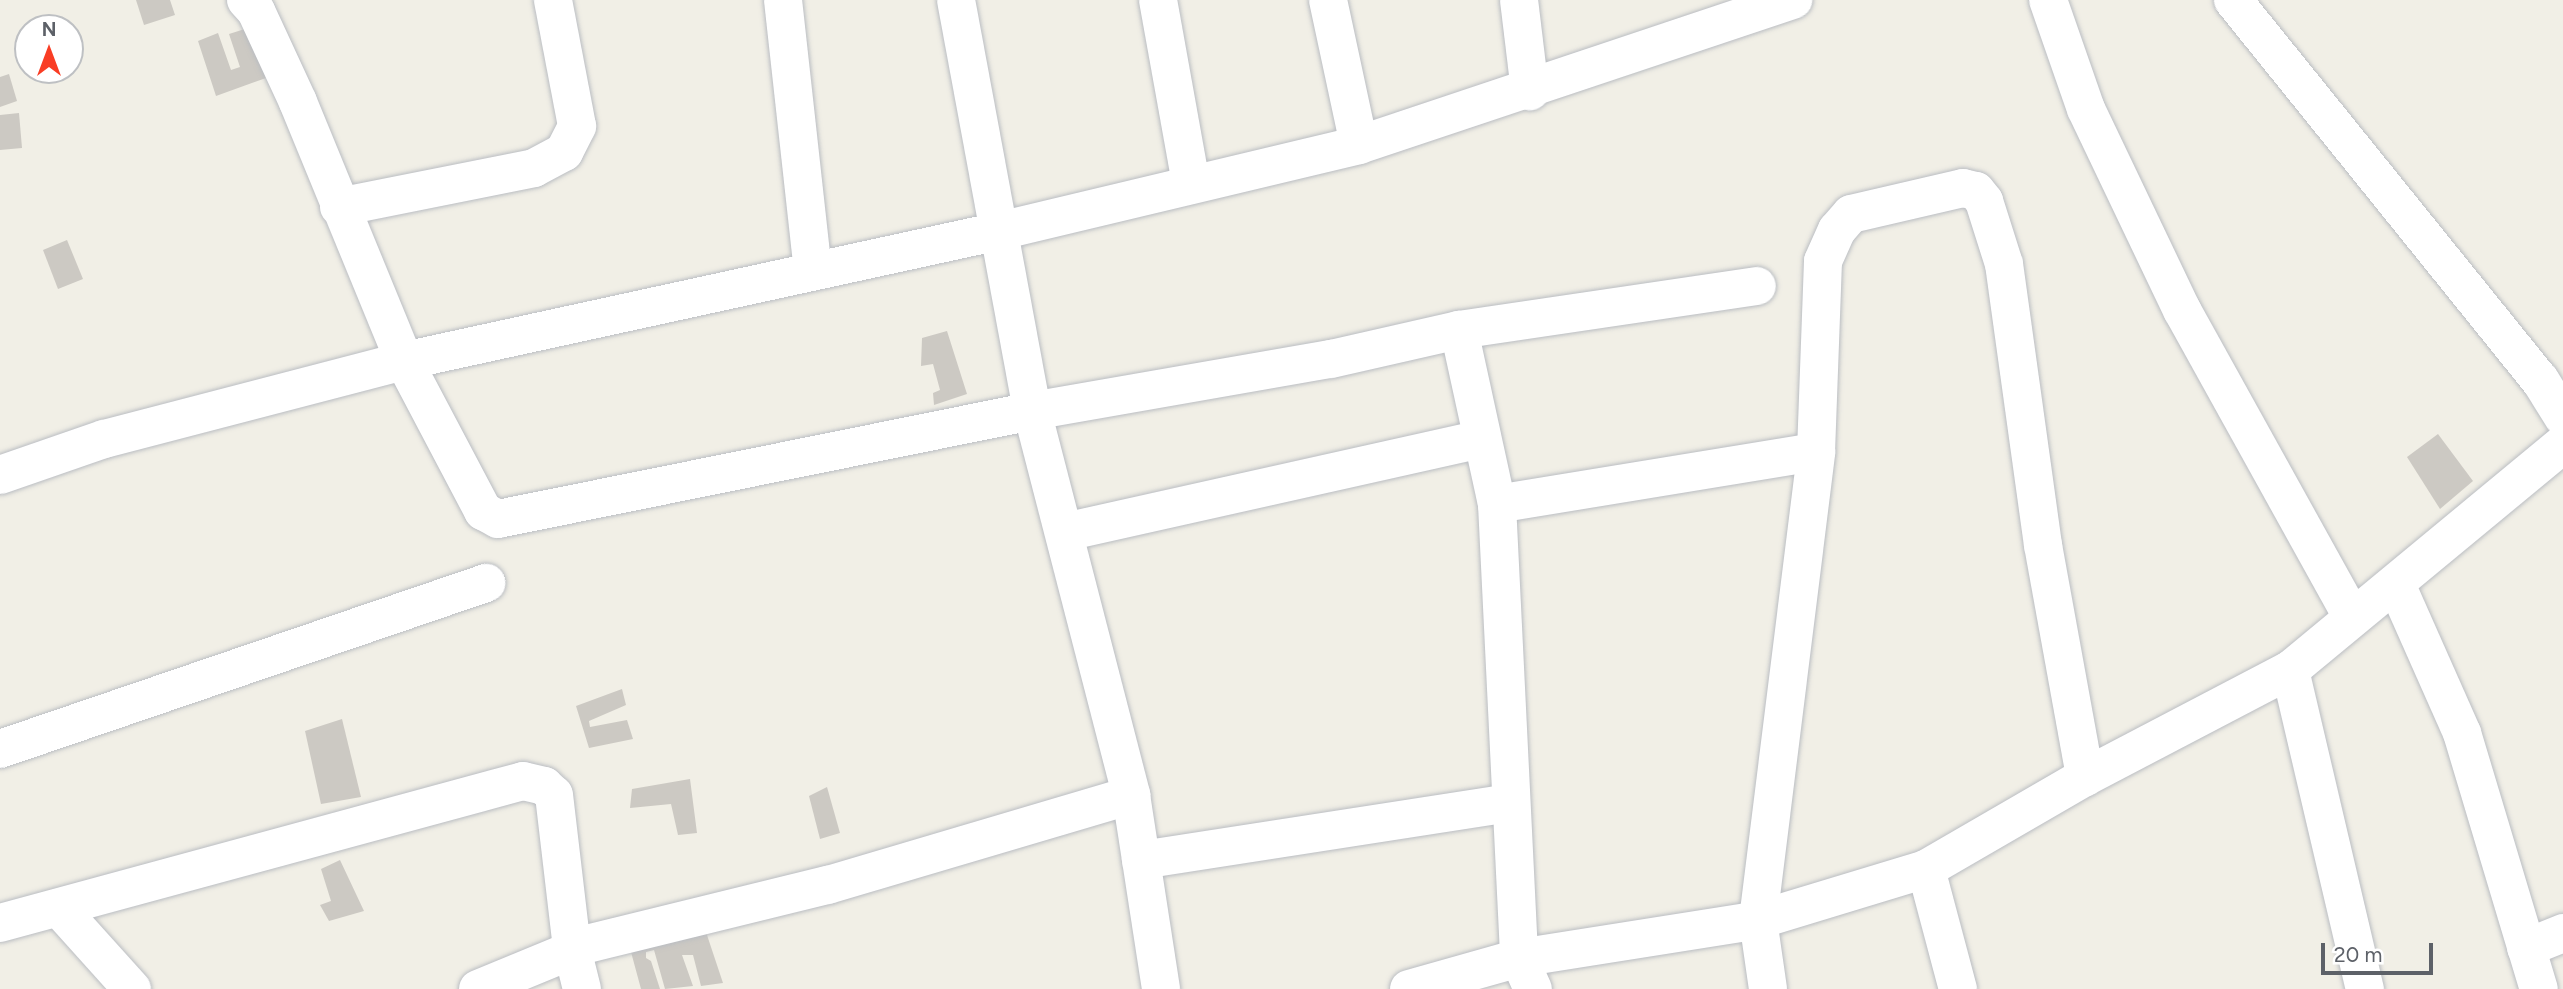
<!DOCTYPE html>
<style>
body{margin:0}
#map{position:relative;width:2563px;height:989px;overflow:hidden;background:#f1efe6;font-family:Figtree,sans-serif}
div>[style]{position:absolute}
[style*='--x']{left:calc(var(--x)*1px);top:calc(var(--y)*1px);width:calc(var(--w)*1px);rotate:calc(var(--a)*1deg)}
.building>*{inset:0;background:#ccc9c3}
.roads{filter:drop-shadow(0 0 2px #babdc2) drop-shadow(0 0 2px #babdc2)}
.street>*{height:38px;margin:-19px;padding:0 19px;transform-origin:19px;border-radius:19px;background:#fff}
span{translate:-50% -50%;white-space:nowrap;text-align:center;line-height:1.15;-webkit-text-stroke:5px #fff;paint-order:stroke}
.north{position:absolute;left:14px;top:14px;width:70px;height:70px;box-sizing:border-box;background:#fff;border:2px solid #bec0c3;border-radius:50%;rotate:0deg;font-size:19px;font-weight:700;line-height:28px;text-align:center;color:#5d6168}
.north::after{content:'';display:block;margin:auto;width:24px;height:32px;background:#f93d24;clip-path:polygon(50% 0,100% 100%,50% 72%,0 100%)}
.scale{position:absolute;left:2321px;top:943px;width:112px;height:32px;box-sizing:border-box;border:4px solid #5d6168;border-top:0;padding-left:9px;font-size:21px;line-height:24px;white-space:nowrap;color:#5d6168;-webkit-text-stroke:5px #fff;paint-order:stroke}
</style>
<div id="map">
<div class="building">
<div style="clip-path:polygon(136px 0,170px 0,175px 15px,144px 25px)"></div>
<div style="clip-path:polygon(248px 28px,266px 78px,216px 96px,198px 41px,218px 33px,231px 70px,240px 67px,229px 34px)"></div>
<div style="clip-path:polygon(9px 74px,17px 101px,0 107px,0 77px)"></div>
<div style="clip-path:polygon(19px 113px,22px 148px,0 150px,0 115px)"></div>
<div style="clip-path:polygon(67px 240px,83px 279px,58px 289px,43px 250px)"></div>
<div style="clip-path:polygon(947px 331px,967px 394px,934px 405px,933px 393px,940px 390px,933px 364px,921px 366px,922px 338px)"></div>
<div style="clip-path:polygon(2438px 434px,2473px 481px,2440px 509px,2407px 457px)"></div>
<div style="clip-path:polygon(622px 689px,626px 705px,589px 721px,590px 727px,627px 720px,633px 739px,589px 748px,576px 706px)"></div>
<div style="clip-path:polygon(342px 719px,361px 797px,321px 804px,305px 731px)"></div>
<div style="clip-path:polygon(690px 779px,697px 833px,678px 835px,671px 804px,630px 808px,632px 789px)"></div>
<div style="clip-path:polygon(827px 787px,840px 833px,820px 839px,809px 796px)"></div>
<div style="clip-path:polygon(340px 860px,364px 911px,329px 921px,320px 905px,331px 901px,321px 869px)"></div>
<div style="clip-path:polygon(706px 932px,723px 983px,701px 986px,693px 955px,682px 955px,693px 986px,665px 989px,654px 950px,646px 952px,646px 958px,651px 961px,660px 989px,641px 989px,631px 952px)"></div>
</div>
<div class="roads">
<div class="street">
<div style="--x:246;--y:0;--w:15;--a:48"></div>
<div style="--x:256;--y:11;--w:100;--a:65.2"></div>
<div style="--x:298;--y:102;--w:280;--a:67.7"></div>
<div style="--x:404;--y:361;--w:170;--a:62.2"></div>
<div style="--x:483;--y:511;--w:17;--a:28"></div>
<div style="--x:498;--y:519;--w:545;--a:-11.43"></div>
<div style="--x:1032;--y:411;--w:303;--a:-9.9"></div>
<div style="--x:1331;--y:359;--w:131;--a:-12.8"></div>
<div style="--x:1459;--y:330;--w:301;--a:-8.4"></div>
<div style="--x:783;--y:0;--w:273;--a:83.7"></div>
<div style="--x:956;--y:0;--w:418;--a:79.5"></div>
<div style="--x:1032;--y:411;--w:397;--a:75.5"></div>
<div style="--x:1131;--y:795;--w:196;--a:81.2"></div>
<div style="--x:1158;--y:0;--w:187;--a:79.8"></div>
<div style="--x:1328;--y:0;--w:148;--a:77.9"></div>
<div style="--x:1519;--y:0;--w:92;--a:83.1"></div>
<div style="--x:2048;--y:0;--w:115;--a:70.8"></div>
<div style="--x:2086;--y:109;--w:223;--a:64.5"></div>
<div style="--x:2182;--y:310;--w:351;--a:61"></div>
<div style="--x:2233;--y:0;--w:489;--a:51.1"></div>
<div style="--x:2540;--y:380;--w:44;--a:58.1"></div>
<div style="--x:339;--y:207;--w:199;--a:-11.3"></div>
<div style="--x:534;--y:168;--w:34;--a:-28"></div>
<div style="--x:564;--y:152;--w:29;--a:-63"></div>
<div style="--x:577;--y:126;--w:128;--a:-100.8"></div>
<div style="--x:1459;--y:330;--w:178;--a:77.7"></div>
<div style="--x:1497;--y:504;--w:455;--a:87.2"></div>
<div style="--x:1519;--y:958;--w:34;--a:66"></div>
<div style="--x:0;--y:475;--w:110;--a:-19.1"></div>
<div style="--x:104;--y:439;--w:310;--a:-14.6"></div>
<div style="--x:404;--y:361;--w:609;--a:-12.32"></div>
<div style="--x:999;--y:231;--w:370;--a:-13.4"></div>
<div style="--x:1359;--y:145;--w:458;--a:-18.5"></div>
<div style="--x:1497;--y:504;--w:323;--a:-9.3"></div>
<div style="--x:1065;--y:532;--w:426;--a:-12.6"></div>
<div style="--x:2396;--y:584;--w:163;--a:66.1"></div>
<div style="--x:2462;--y:733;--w:267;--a:73.3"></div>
<div style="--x:2290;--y:670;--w:328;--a:76.8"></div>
<div style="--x:0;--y:749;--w:514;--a:-18.86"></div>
<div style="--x:1141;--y:860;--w:372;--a:-8.8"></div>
<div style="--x:1926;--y:869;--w:124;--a:75.1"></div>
<div style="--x:59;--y:908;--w:109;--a:48"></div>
<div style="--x:0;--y:923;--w:542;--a:-15.19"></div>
<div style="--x:523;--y:781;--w:22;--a:13"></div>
<div style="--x:544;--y:786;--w:13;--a:42"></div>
<div style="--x:554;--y:795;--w:155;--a:83.3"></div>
<div style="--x:572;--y:949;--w:41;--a:76"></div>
<div style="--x:2526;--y:948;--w:40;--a:-22"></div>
<div style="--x:478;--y:989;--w:118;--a:-22.4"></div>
<div style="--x:587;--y:944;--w:248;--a:-13.8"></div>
<div style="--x:828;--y:885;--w:316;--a:-16.5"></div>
<div style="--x:1409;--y:989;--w:114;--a:-15.7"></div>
<div style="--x:1519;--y:958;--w:242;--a:-9"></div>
<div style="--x:1758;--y:920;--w:176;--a:-16.9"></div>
<div style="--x:1926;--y:869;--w:184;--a:-30.1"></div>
<div style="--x:2085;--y:777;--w:231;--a:-27.6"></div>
<div style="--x:2290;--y:670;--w:354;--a:-39.6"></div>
<div style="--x:1768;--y:989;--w:70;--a:-98.2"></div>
<div style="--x:1758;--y:920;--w:472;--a:-82.9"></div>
<div style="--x:1816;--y:452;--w:191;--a:-87.9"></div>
<div style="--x:1823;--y:261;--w:34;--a:-66"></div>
<div style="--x:1837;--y:230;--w:21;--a:-49"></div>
<div style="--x:1851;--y:214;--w:115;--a:-13.1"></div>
<div style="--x:1963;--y:188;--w:13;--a:13"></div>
<div style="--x:1976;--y:191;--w:13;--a:51"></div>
<div style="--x:1984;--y:201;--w:66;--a:72.4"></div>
<div style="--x:2004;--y:264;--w:284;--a:82.1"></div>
<div style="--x:2043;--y:545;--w:236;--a:79.7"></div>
</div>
</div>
<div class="north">N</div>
<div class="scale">20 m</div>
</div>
